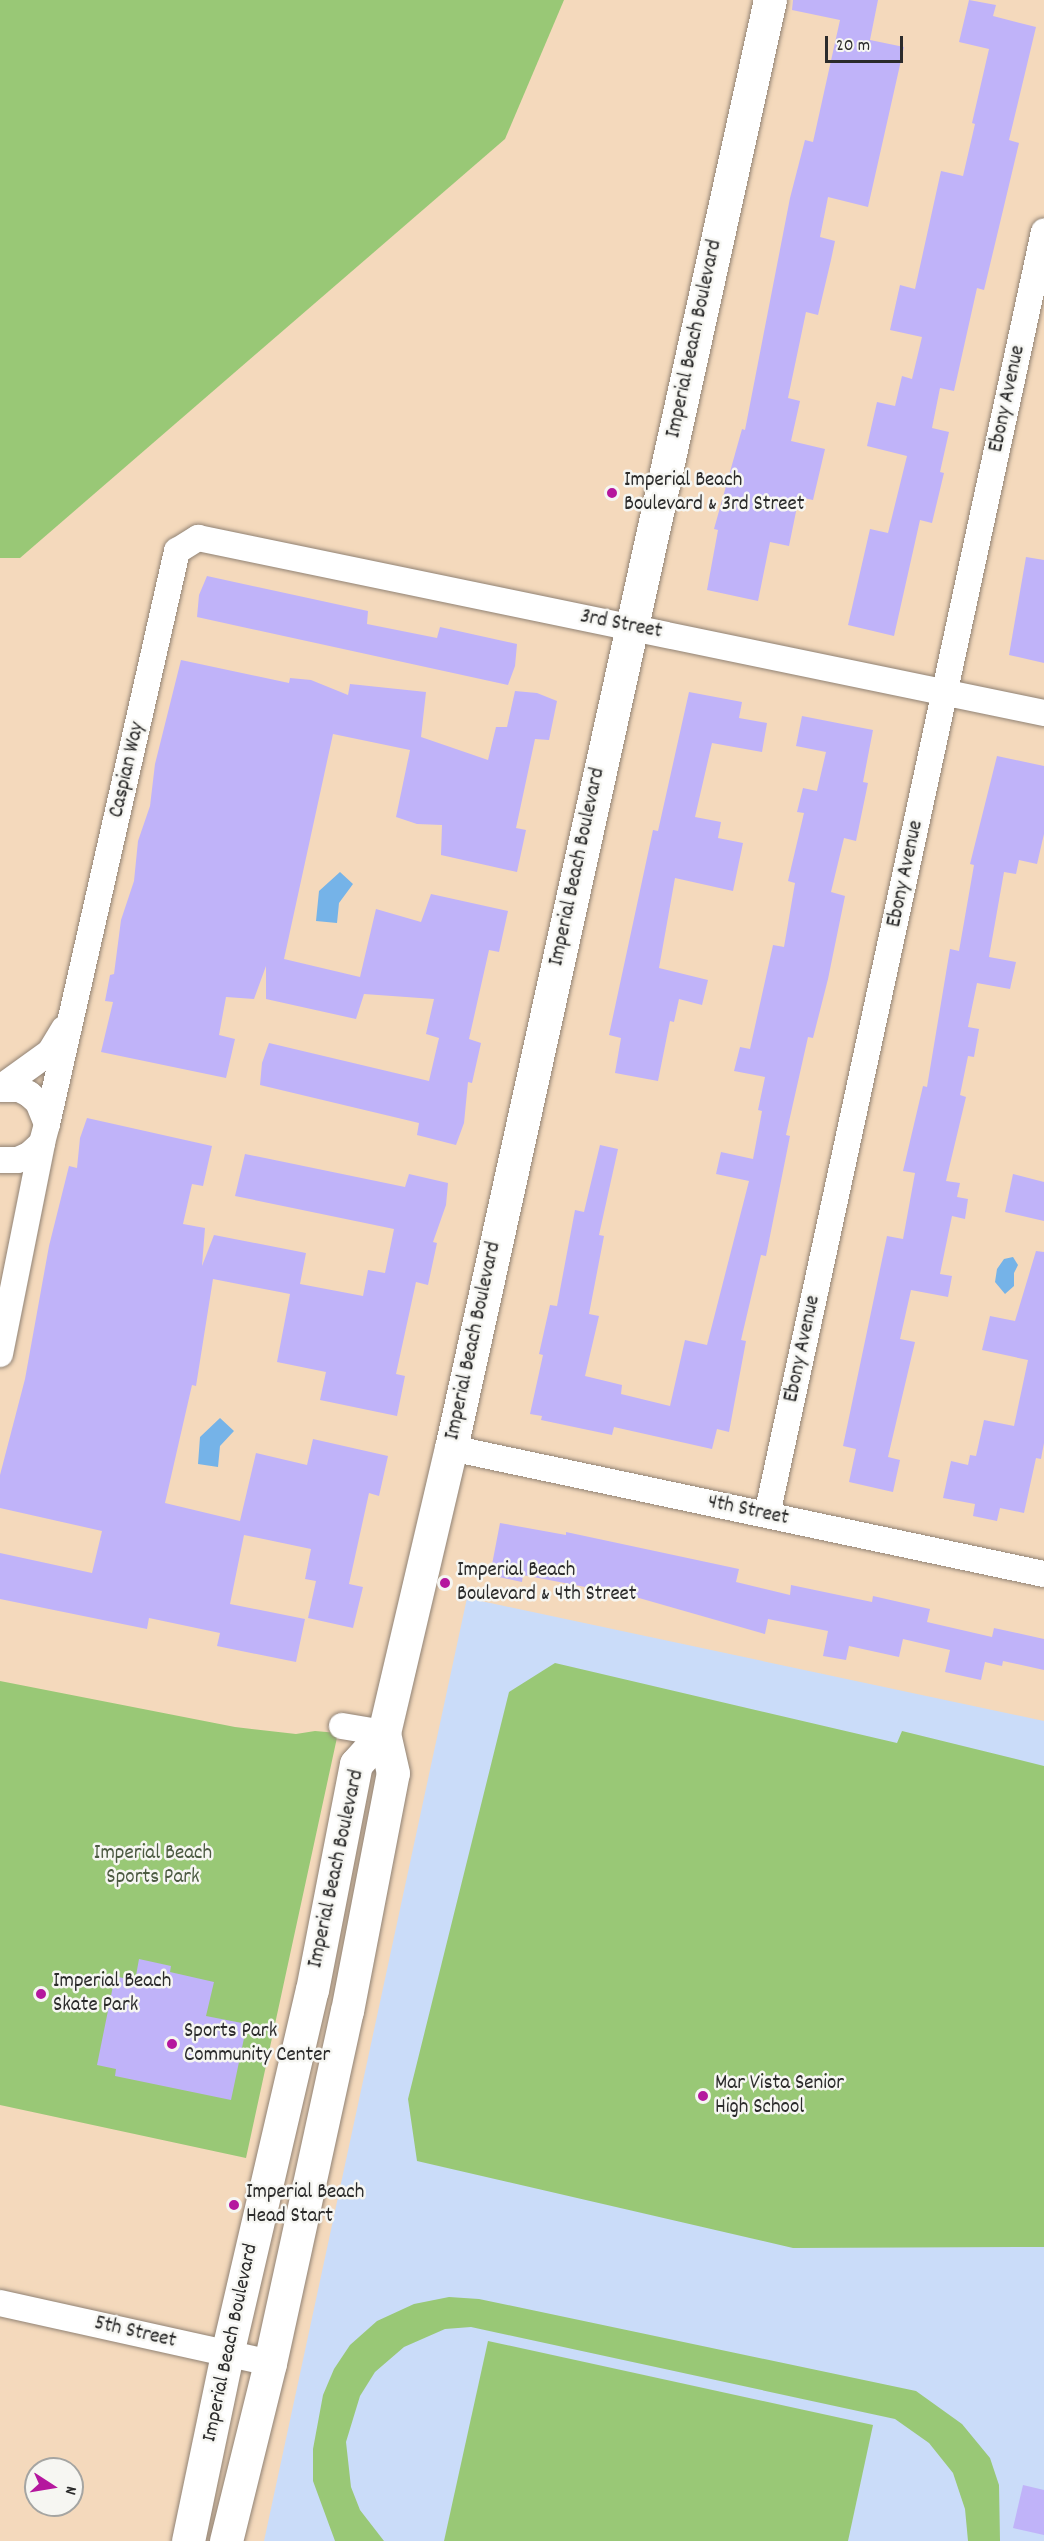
<!DOCTYPE html>
<style>
body{margin:0}
#map{position:relative;width:1044px;height:2541px;overflow:hidden;background:#f4d9bc;font-family:Dekko,sans-serif}
div>[style]{position:absolute}
[style*='--x']{left:calc(var(--x)*1px);top:calc(var(--y)*1px);width:calc(var(--w)*1px);rotate:calc(var(--a)*1deg)}
.built>*{inset:0;background:#cadcf9}
.green>*{inset:0;background:#99c876}
.water>*{inset:0;background:#75b3e8}
.building>*{inset:0;background:#c0b3f9}
.roads{filter:drop-shadow(0 0 2px #908274) drop-shadow(0 0 2px #908274)}
.minor>*{height:26px;margin:-13px;padding:0 13px;transform-origin:13px;border-radius:13px;background:#fff}
.major>*{height:33px;margin:-16.5px;padding:0 16.5px;transform-origin:16.5px;border-radius:16.5px;background:#fff}
.dots>*{width:16px;height:16px;translate:-50% -50%;box-sizing:border-box;border:3px solid #f6f6f2;border-radius:50%}
span{translate:-50% -50%;white-space:nowrap;text-align:center;line-height:1.15;-webkit-text-stroke:5px #f6f6f2;paint-order:stroke}
.street-label{font-size:21px;color:#2b2b2b}
.poi-label{font-size:21px;color:#2b2b2b}
.left{translate:0 -50%;text-align:left}
.park-label{font-size:21px;color:#4c5a42}
.north{position:absolute;left:24px;top:2457px;width:60px;height:60px;box-sizing:border-box;background:#f6f6f2;border:2px solid #a5a5a2;border-radius:50%;rotate:102deg;font-size:16px;font-weight:700;line-height:24px;text-align:center;color:#2b2b2b}
.north::after{content:'';display:block;margin:auto;width:21px;height:27px;background:#b5179e;clip-path:polygon(50% 0,100% 100%,50% 72%,0 100%)}
.scale{position:absolute;left:825px;top:36px;width:78px;height:27px;box-sizing:border-box;border:3px solid #2b2b2b;border-top:0;padding-left:8px;font-size:18px;line-height:21px;white-space:nowrap;color:#2b2b2b;-webkit-text-stroke:4px #f6f6f2;paint-order:stroke}
</style>
<div id="map">
<div class="built">
<div style="clip-path:polygon(467px 1598px,1044px 1721px,1044px 2541px,264px 2541px)"></div>
</div>
<div class="green">
<div style="clip-path:polygon(0 0,564px 0,505px 139px,20px 558px,0 558px)"></div>
<div style="clip-path:polygon(555px 1663px,897px 1743px,902px 1731px,1044px 1766px,1044px 2247px,793px 2248px,417px 2161px,408px 2099px,509px 1692px)"></div>
<div style="clip-path:polygon(0 1681px,235px 1727px,296px 1734px,315px 1731px,338px 1733px,246px 2158px,0 2105px)"></div>
<div style="clip-path:polygon(449px 2297px,479px 2299px,916px 2391px,962px 2424px,990px 2458px,999px 2485px,1000px 2541px,968px 2541px,965px 2509px,953px 2473px,929px 2443px,895px 2419px,471px 2327px,445px 2329px,404px 2347px,375px 2372px,360px 2396px,346px 2442px,351px 2487px,360px 2510px,384px 2541px,335px 2541px,313px 2481px,313px 2449px,323px 2395px,334px 2369px,350px 2345px,377px 2321px,414px 2304px)"></div>
<div style="clip-path:polygon(488px 2341px,873px 2425px,848px 2541px,444px 2541px)"></div>
</div>
<div class="water">
<div style="clip-path:polygon(340px 872px,353px 884px,339px 903px,337px 923px,316px 921px,319px 891px)"></div>
<div style="clip-path:polygon(1013px 1257px,1018px 1265px,1014px 1273px,1014px 1286px,1005px 1294px,995px 1282px,997px 1269px,1004px 1259px)"></div>
<div style="clip-path:polygon(220px 1418px,234px 1431px,220px 1446px,218px 1467px,198px 1464px,200px 1437px)"></div>
</div>
<div class="building">
<div style="clip-path:polygon(793px 0,878px 0,870px 40px,904px 47px,868px 207px,828px 197px,820px 237px,835px 241px,831px 260px,818px 315px,806px 312px,788px 398px,800px 401px,791px 441px,825px 449px,813px 500px,799px 497px,789px 546px,770px 542px,758px 601px,707px 590px,718px 530px,714px 529px,742px 429px,745px 430px,790px 198px,805px 140px,813px 142px,840px 20px,792px 10px)"></div>
<div style="clip-path:polygon(969px 0,996px 5px,993px 16px,1036px 27px,1009px 140px,1019px 143px,984px 290px,977px 288px,954px 391px,940px 388px,932px 428px,949px 432px,940px 472px,944px 473px,932px 523px,920px 520px,894px 636px,848px 625px,870px 529px,888px 533px,907px 456px,867px 446px,877px 402px,895px 406px,902px 376px,912px 379px,922px 337px,890px 330px,900px 285px,915px 289px,941px 171px,963px 176px,975px 124px,972px 123px,989px 49px,959px 42px)"></div>
<div style="clip-path:polygon(1026px 557px,1044px 560px,1044px 663px,1009px 655px)"></div>
<div style="clip-path:polygon(207px 576px,368px 611px,367px 624px,437px 638px,440px 627px,517px 644px,515px 666px,508px 685px,197px 617px,199px 595px)"></div>
<div style="clip-path:polygon(181px 660px,289px 683px,290px 678px,311px 680px,348px 695px,350px 684px,426px 692px,421px 737px,488px 760px,496px 727px,507px 727px,515px 691px,537px 693px,557px 701px,549px 740px,535px 739px,516px 828px,526px 830px,517px 872px,441px 855px,442px 825px,417px 824px,396px 817px,410px 750px,333px 734px,284px 959px,360px 977px,376px 909px,421px 922px,431px 894px,508px 911px,499px 952px,489px 950px,469px 1039px,481px 1043px,472px 1083px,468px 1082px,464px 1123px,456px 1145px,417px 1135px,419px 1123px,260px 1085px,262px 1063px,269px 1043px,429px 1081px,439px 1038px,426px 1034px,434px 999px,364px 994px,356px 1019px,266px 999px,266px 966px,254px 999px,226px 997px,219px 1035px,235px 1039px,226px 1078px,101px 1052px,113px 1002px,105px 1001px,110px 975px,114px 974px,121px 920px,134px 881px,138px 841px,150px 806px,155px 764px)"></div>
<div style="clip-path:polygon(689px 692px,742px 702px,739px 718px,767px 723px,762px 752px,712px 743px,695px 817px,721px 822px,718px 838px,743px 843px,733px 891px,675px 878px,659px 968px,708px 980px,702px 1005px,679px 999px,674px 1022px,670px 1021px,658px 1081px,615px 1073px,621px 1038px,609px 1035px,653px 830px,658px 831px)"></div>
<div style="clip-path:polygon(802px 716px,873px 730px,863px 782px,868px 783px,856px 841px,844px 838px,831px 892px,845px 896px,828px 979px,813px 1038px,808px 1037px,786px 1135px,790px 1136px,766px 1256px,761px 1255px,741px 1340px,746px 1341px,729px 1432px,717px 1429px,712px 1449px,614px 1427px,612px 1435px,541px 1420px,542px 1416px,530px 1414px,543px 1355px,539px 1354px,550px 1305px,557px 1306px,575px 1210px,584px 1212px,600px 1145px,618px 1149px,599px 1235px,604px 1236px,589px 1314px,599px 1316px,585px 1376px,622px 1385px,621px 1394px,670px 1406px,685px 1340px,707px 1345px,749px 1181px,716px 1174px,721px 1152px,753px 1159px,762px 1111px,758px 1110px,765px 1077px,734px 1071px,740px 1047px,750px 1049px,773px 945px,784px 947px,795px 883px,788px 881px,804px 813px,797px 812px,803px 788px,817px 791px,826px 752px,796px 746px)"></div>
<div style="clip-path:polygon(997px 756px,1044px 766px,1044px 834px,1037px 864px,1019px 860px,1016px 874px,1004px 872px,989px 957px,1016px 962px,1010px 989px,977px 983px,968px 1027px,979px 1029px,974px 1057px,968px 1056px,960px 1095px,966px 1097px,946px 1181px,960px 1183px,957px 1197px,968px 1199px,965px 1219px,952px 1216px,940px 1274px,952px 1276px,948px 1297px,911px 1290px,900px 1339px,915px 1342px,888px 1457px,900px 1460px,893px 1492px,849px 1482px,856px 1449px,843px 1446px,887px 1236px,903px 1239px,915px 1173px,903px 1171px,923px 1086px,927px 1087px,950px 949px,959px 951px,974px 865px,970px 864px)"></div>
<div style="clip-path:polygon(87px 1118px,212px 1146px,203px 1186px,192px 1184px,183px 1224px,205px 1228px,202px 1266px,214px 1235px,306px 1253px,300px 1284px,363px 1296px,368px 1270px,385px 1273px,394px 1229px,235px 1196px,245px 1154px,405px 1187px,409px 1174px,448px 1183px,446px 1205px,433px 1242px,437px 1243px,428px 1285px,416px 1282px,396px 1374px,405px 1376px,397px 1416px,320px 1400px,326px 1372px,277px 1362px,290px 1294px,213px 1279px,196px 1386px,192px 1385px,165px 1503px,240px 1521px,256px 1453px,307px 1465px,313px 1439px,388px 1456px,379px 1496px,369px 1493px,349px 1584px,363px 1587px,353px 1628px,308px 1618px,316px 1581px,305px 1579px,311px 1549px,244px 1535px,230px 1604px,305px 1619px,296px 1662px,217px 1646px,220px 1633px,149px 1618px,147px 1629px,0 1599px,0 1553px,92px 1573px,102px 1531px,0 1508px,0 1475px,25px 1379px,49px 1246px,69px 1166px,77px 1168px,80px 1138px)"></div>
<div style="clip-path:polygon(1013px 1174px,1044px 1182px,1044px 1221px,1005px 1212px)"></div>
<div style="clip-path:polygon(1036px 1251px,1044px 1252px,1044px 1443px,1041px 1459px,1036px 1458px,1024px 1513px,1000px 1508px,997px 1521px,973px 1516px,975px 1504px,943px 1498px,951px 1461px,968px 1465px,970px 1455px,976px 1456px,984px 1420px,1014px 1426px,1028px 1360px,982px 1350px,990px 1316px,1015px 1321px)"></div>
<div style="clip-path:polygon(500px 1523px,566px 1535px,566px 1532px,739px 1569px,736px 1582px,790px 1595px,791px 1585px,872px 1602px,873px 1596px,930px 1609px,927px 1622px,992px 1637px,994px 1628px,1044px 1639px,1044px 1670px,1003px 1661px,1002px 1666px,985px 1662px,981px 1680px,945px 1672px,950px 1650px,903px 1639px,899px 1657px,849px 1646px,846px 1660px,823px 1656px,828px 1631px,768px 1619px,765px 1634px,632px 1596px,523px 1575px,522px 1582px,490px 1575px)"></div>
<div style="clip-path:polygon(139px 1959px,171px 1966px,170px 1972px,214px 1982px,206px 2016px,247px 2024px,231px 2100px,115px 2076px,116px 2069px,97px 2065px,115px 1976px,135px 1981px)"></div>
<div style="clip-path:polygon(1023px 2485px,1044px 2490px,1044px 2535px,1013px 2528px)"></div>
</div>
<div class="roads">
<div class="minor">
<div style="--x:0;--y:1088;--w:62;--a:-35.8"></div>
<div style="--x:50;--y:1052;--w:27;--a:-59"></div>
<div style="--x:0;--y:1089;--w:19;--a:0"></div>
<div style="--x:19;--y:1089;--w:11;--a:27"></div>
<div style="--x:29;--y:1094;--w:12;--a:42"></div>
<div style="--x:38;--y:1102;--w:24;--a:68"></div>
<div style="--x:47;--y:1124;--w:20;--a:105"></div>
<div style="--x:42;--y:1143;--w:18;--a:137"></div>
<div style="--x:29;--y:1155;--w:12;--a:156"></div>
<div style="--x:18;--y:1160;--w:18;--a:180"></div>
<div style="--x:47;--y:1124;--w:588;--a:-77.22"></div>
<div style="--x:177;--y:551;--w:25;--a:-32"></div>
<div style="--x:198;--y:538;--w:864;--a:11.69"></div>
<div style="--x:0;--y:1354;--w:215;--a:-78.7"></div>
<div style="--x:451;--y:1448;--w:606;--a:12"></div>
<div style="--x:767;--y:1515;--w:1313;--a:-77.82"></div>
<div style="--x:342;--y:1726;--w:43;--a:9.5"></div>
<div style="--x:0;--y:2303;--w:277;--a:12.5"></div>
</div>
<div class="major">
<div style="--x:188;--y:2541;--w:191;--a:-78.2"></div>
<div style="--x:227;--y:2354;--w:374;--a:-76.9"></div>
<div style="--x:312;--y:1990;--w:230;--a:-79"></div>
<div style="--x:356;--y:1764;--w:42;--a:-47.9"></div>
<div style="--x:226;--y:2541;--w:183;--a:-76.1"></div>
<div style="--x:270;--y:2363;--w:360;--a:-77.7"></div>
<div style="--x:347;--y:2011;--w:242;--a:-79.1"></div>
<div style="--x:393;--y:1773;--w:41;--a:-102.7"></div>
<div style="--x:384;--y:1733;--w:293;--a:-76.8"></div>
<div style="--x:451;--y:1448;--w:1483;--a:-77.58"></div>
</div>
</div>
<div class="dots">
<div style="left:612px;top:493px;background:#b5179e"></div>
<div style="left:445px;top:1583px;background:#b5179e"></div>
<div style="left:41px;top:1994px;background:#b5179e"></div>
<div style="left:172px;top:2044px;background:#b5179e"></div>
<div style="left:703px;top:2096px;background:#b5179e"></div>
<div style="left:234px;top:2205px;background:#b5179e"></div>
</div>
<div class="street-label">
<span style="left:695px;top:339px;rotate:-78deg">Imperial Beach Boulevard</span>
<span style="left:1008px;top:399px;rotate:-78deg">Ebony Avenue</span>
<span style="left:621px;top:625px;rotate:11deg">3rd Street</span>
<span style="left:128px;top:770px;rotate:-77deg">Caspian Way</span>
<span style="left:578px;top:867px;rotate:-78deg">Imperial Beach Boulevard</span>
<span style="left:906px;top:874px;rotate:-78deg">Ebony Avenue</span>
<span style="left:474px;top:1341px;rotate:-78deg">Imperial Beach Boulevard</span>
<span style="left:803px;top:1349px;rotate:-78deg">Ebony Avenue</span>
<span style="left:748px;top:1511px;rotate:12deg">4th Street</span>
<span style="left:337px;top:1869px;rotate:-78deg">Imperial Beach Boulevard</span>
<span style="left:135px;top:2333px;rotate:13deg">5th Street</span>
<span style="left:231px;top:2343px;rotate:-78deg">Imperial Beach Boulevard</span>
</div>
<div class="poi-label">
<span class="left" style="left:624px;top:493px">Imperial Beach<br>Boulevard &amp; 3rd Street</span>
<span class="left" style="left:457px;top:1583px">Imperial Beach<br>Boulevard &amp; 4th Street</span>
<span class="left" style="left:53px;top:1994px">Imperial Beach<br>Skate Park</span>
<span class="left" style="left:184px;top:2044px">Sports Park<br>Community Center</span>
<span class="left" style="left:715px;top:2096px">Mar Vista Senior<br>High School</span>
<span class="left" style="left:246px;top:2205px">Imperial Beach<br>Head Start</span>
</div>
<div class="park-label">
<span style="left:153px;top:1866px">Imperial Beach<br>Sports Park</span>
</div>
<div class="north">N</div>
<div class="scale">20 m</div>
</div>
